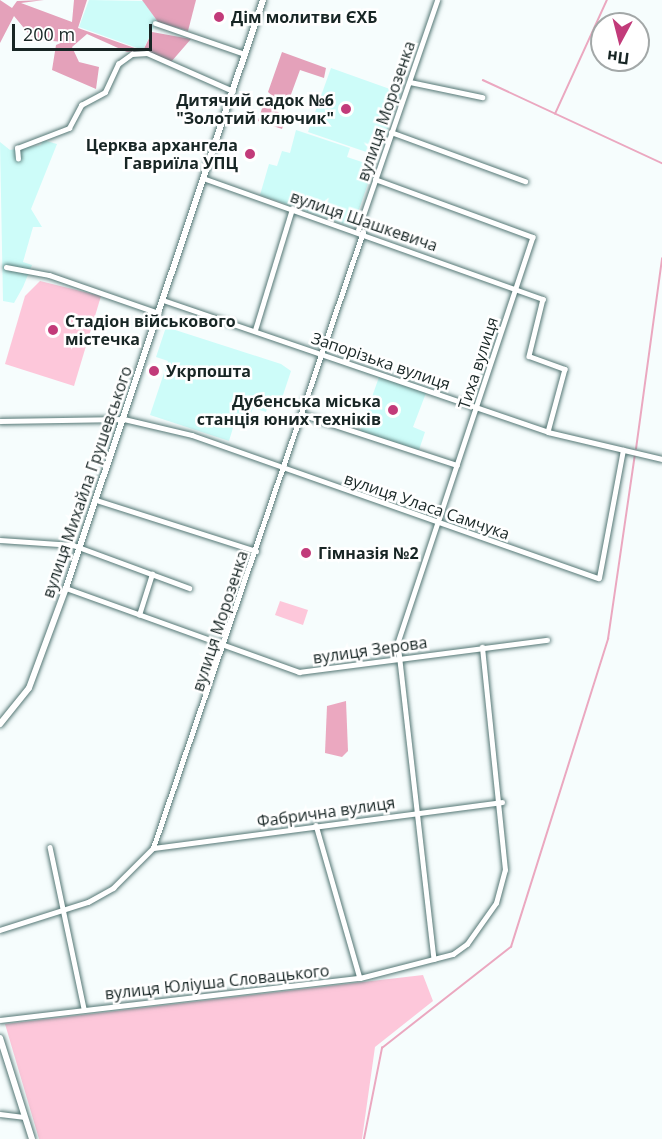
<!DOCTYPE html>
<meta charset="utf-8">
<style>
body{margin:0}
#map{position:relative;width:662px;height:1139px;overflow:hidden;background:#f6fdfd;font-family:"Open Sans",sans-serif}
div>[style]{position:absolute}
[style*='--x']{left:calc(var(--x)*1px);top:calc(var(--y)*1px);width:calc(var(--w)*1px);rotate:calc(var(--a)*1deg)}
.built>*{inset:0;background:#cdfcf9}
.green>*{inset:0;background:#fdc7da}
.forest>*{inset:0;background:#e4a1ba}
.water>*{inset:0;background:#eba8c0}
.stream>*{height:1.5px;margin:-0.75px;padding:0 0.75px;transform-origin:0.75px;border-radius:0.75px;background:#eba8c0}
.roads{filter:drop-shadow(0 0 2px #557775) drop-shadow(0 0 2px #557775)}
.minor>*{height:4.5px;margin:-2.25px;padding:0 2.25px;transform-origin:2.25px;border-radius:2.25px;background:#fff}
.secondary>*{height:6px;margin:-3px;padding:0 3px;transform-origin:3px;border-radius:3px;background:#fff}
.dots>*{width:16px;height:16px;translate:-50% -50%;box-sizing:border-box;border:3px solid #fff;border-radius:50%}
span{translate:-50% -50%;white-space:nowrap;text-align:center;line-height:1.15;-webkit-text-stroke:5px #fff;paint-order:stroke}
.poi-label{font-size:16px;color:#182625;font-weight:700}
.left{translate:0 -50%;text-align:left}
.right{translate:-100% -50%;text-align:right}
.street-label{font-size:16px;color:#182625}
.north{position:absolute;left:590px;top:12px;width:60px;height:60px;box-sizing:border-box;background:#fff;border:2px solid #a3a8a8;border-radius:50%;rotate:187deg;font-size:16px;font-weight:700;line-height:24px;text-align:center;color:#182625}
.north::after{content:'';display:block;margin:auto;width:21px;height:27px;background:#c23b7a;clip-path:polygon(50% 0,100% 100%,50% 72%,0 100%)}
.scale{position:absolute;left:12px;top:24px;width:140px;height:27px;box-sizing:border-box;border:3px solid #182625;border-top:0;padding-left:8px;font-size:18px;line-height:21px;white-space:nowrap;color:#182625;-webkit-text-stroke:4px #fff;paint-order:stroke}
</style>
<div id="map">
<div class="built">
<div style="clip-path:polygon(89px 0,144px 1px,157px 21px,143px 50px,79px 27px)"></div>
<div style="clip-path:polygon(331px 68px,401px 93px,378px 156px,308px 132px)"></div>
<div style="clip-path:polygon(296px 130px,350px 148px,347px 157px,374px 166px,353px 227px,260px 195px,269px 164px,277px 166px,282px 151px,290px 153px)"></div>
<div style="clip-path:polygon(43px 140px,57px 144px,31px 209px,42px 227px,33px 227px,23px 262px,32px 265px,23px 287px,14px 303px,3px 301px,0 142px,10px 150px,41px 145px)"></div>
<div style="clip-path:polygon(166px 327px,281px 364px,291px 371px,282px 398px,272px 395px,266px 412px,253px 408px,248px 421px,236px 418px,229px 441px,150px 415px,168px 361px,156px 357px)"></div>
<div style="clip-path:polygon(379px 377px,426px 393px,413px 427px,425px 432px,419px 450px,360px 431px)"></div>
</div>
<div class="green">
<div style="clip-path:polygon(40px 281px,101px 296px,74px 386px,5px 364px,25px 296px)"></div>
<div style="clip-path:polygon(280px 601px,308px 610px,303px 625px,275px 615px)"></div>
<div style="clip-path:polygon(423px 975px,433px 1001px,375px 1047px,362px 1139px,39px 1139px,5px 1024px)"></div>
</div>
<div class="forest">
<div style="clip-path:polygon(0 0,12px 8px,17px 1px,44px 0,21px 3px,72px 22px,74px 0,87px 0,78px 28px,143px 51px,152px 32px,191px 39px,171px 62px,148px 52px,127px 52px,87px 34px,72px 47px,79px 62px,99px 67px,96px 89px,52px 70px,56px 45px,63px 42px,33px 39px,14px 16px,0 43px)"></div>
<div style="clip-path:polygon(142px 0,196px 0,188px 31px,158px 22px)"></div>
<div style="clip-path:polygon(282px 52px,326px 68px,324px 78px,300px 70px,286px 108px,268px 92px)"></div>
<div style="clip-path:polygon(265px 99px,285px 119px,282px 129px,258px 121px)"></div>
</div>
<div class="water">
<div style="clip-path:polygon(346px 701px,348px 751px,342px 757px,325px 753px,327px 706px)"></div>
</div>
<div class="stream">
<div style="--x:483;--y:80;--w:197;--a:24.9"></div>
<div style="--x:555;--y:114;--w:125;--a:-65.5"></div>
<div style="--x:636;--y:449;--w:192;--a:-82.2"></div>
<div style="--x:364;--y:1139;--w:93;--a:-78.8"></div>
<div style="--x:382;--y:1048;--w:164;--a:-38.1"></div>
<div style="--x:511;--y:947;--w:323;--a:-72.5"></div>
<div style="--x:608;--y:639;--w:186;--a:-81.7"></div>
</div>
<div class="roads">
<div class="minor">
<div style="--x:155;--y:23;--w:95;--a:19"></div>
<div style="--x:410;--y:82;--w:74;--a:11.8"></div>
<div style="--x:391;--y:132;--w:143;--a:20.1"></div>
<div style="--x:18;--y:159;--w:11;--a:-95"></div>
<div style="--x:17;--y:148;--w:56;--a:-21"></div>
<div style="--x:69;--y:128;--w:26;--a:-62"></div>
<div style="--x:81;--y:105;--w:27;--a:-28"></div>
<div style="--x:105;--y:92;--w:31;--a:-65"></div>
<div style="--x:118;--y:64;--w:17;--a:-36"></div>
<div style="--x:132;--y:54;--w:15;--a:-4"></div>
<div style="--x:147;--y:53;--w:94;--a:23.8"></div>
<div style="--x:203;--y:178;--w:361;--a:19.6"></div>
<div style="--x:543;--y:299;--w:59;--a:103.8"></div>
<div style="--x:529;--y:356;--w:38;--a:20"></div>
<div style="--x:565;--y:369;--w:65;--a:105.1"></div>
<div style="--x:375;--y:179;--w:168;--a:20.2"></div>
<div style="--x:533;--y:237;--w:428;--a:108.4"></div>
<div style="--x:398;--y:643;--w:318;--a:83.5"></div>
<div style="--x:358;--y:230;--w:243;--a:-71"></div>
<div style="--x:6;--y:267;--w:44;--a:10.5"></div>
<div style="--x:49;--y:275;--w:116;--a:19.1"></div>
<div style="--x:163;--y:300;--w:407;--a:18.9"></div>
<div style="--x:548;--y:432;--w:117;--a:13.3"></div>
<div style="--x:255;--y:330;--w:127;--a:-73"></div>
<div style="--x:301;--y:414;--w:164;--a:18.1"></div>
<div style="--x:0;--y:421;--w:124;--a:-0.9"></div>
<div style="--x:124;--y:419;--w:70;--a:13.2"></div>
<div style="--x:192;--y:435;--w:431;--a:19.4"></div>
<div style="--x:599;--y:578;--w:130;--a:-79.4"></div>
<div style="--x:96;--y:500;--w:168;--a:17.7"></div>
<div style="--x:0;--y:540;--w:73;--a:3.9"></div>
<div style="--x:73;--y:545;--w:124;--a:20.3"></div>
<div style="--x:66;--y:588;--w:248;--a:19.8"></div>
<div style="--x:299;--y:672;--w:250;--a:-7.4"></div>
<div style="--x:139;--y:615;--w:43;--a:-72.4"></div>
<div style="--x:316;--y:825;--w:159;--a:74"></div>
<div style="--x:50;--y:847;--w:166;--a:78.1"></div>
<div style="--x:154;--y:848;--w:351;--a:-7.5"></div>
<div style="--x:0;--y:930;--w:92;--a:-17.7"></div>
<div style="--x:88;--y:902;--w:29;--a:-29"></div>
<div style="--x:113;--y:888;--w:57;--a:-45"></div>
<div style="--x:153;--y:848;--w:651;--a:-71.18"></div>
<div style="--x:0;--y:1020;--w:362;--a:-6.7"></div>
<div style="--x:360;--y:978;--w:96;--a:-14.5"></div>
<div style="--x:453;--y:954;--w:17;--a:-36"></div>
<div style="--x:467;--y:944;--w:50;--a:-54.7"></div>
<div style="--x:496;--y:903;--w:34;--a:-75"></div>
<div style="--x:505;--y:870;--w:224;--a:-95.9"></div>
<div style="--x:0;--y:1114;--w:23;--a:7"></div>
</div>
<div class="secondary">
<div style="--x:0;--y:724;--w:46;--a:-51.1"></div>
<div style="--x:29;--y:688;--w:107;--a:-69.7"></div>
<div style="--x:66;--y:588;--w:620;--a:-71.48"></div>
<div style="--x:0;--y:1038;--w:106;--a:72.4"></div>
</div>
</div>
<div class="dots">
<div style="left:219px;top:17px;background:#c23b7a"></div>
<div style="left:346px;top:109px;background:#c23b7a"></div>
<div style="left:250px;top:154px;background:#c23b7a"></div>
<div style="left:53px;top:330px;background:#c23b7a"></div>
<div style="left:154px;top:371px;background:#c23b7a"></div>
<div style="left:393px;top:410px;background:#c23b7a"></div>
<div style="left:306px;top:553px;background:#c23b7a"></div>
</div>
<div class="poi-label">
<span class="left" style="left:231px;top:17px">Дім молитви ЄХБ</span>
<span class="right" style="left:334px;top:109px">Дитячий садок №6<br>"Золотий ключик"</span>
<span class="right" style="left:238px;top:154px">Церква архангела<br>Гавриїла УПЦ</span>
<span class="left" style="left:65px;top:330px">Стадіон військового<br>містечка</span>
<span class="left" style="left:166px;top:371px">Укрпошта</span>
<span class="right" style="left:381px;top:410px">Дубенська міська<br>станція юних техніків</span>
<span class="left" style="left:318px;top:553px">Гімназія №2</span>
</div>
<div class="street-label">
<span style="left:386px;top:111px;rotate:-71deg">вулиця Морозенка</span>
<span style="left:364px;top:221px;rotate:19deg">вулиця Шашкевича</span>
<span style="left:381px;top:361px;rotate:19deg">Запорізька вулиця</span>
<span style="left:478px;top:363px;rotate:-72deg">Тиха вулиця</span>
<span style="left:87px;top:482px;rotate:-71deg">вулиця Михайла Грушевського</span>
<span style="left:427px;top:506px;rotate:19deg">вулиця Уласа Самчука</span>
<span style="left:220px;top:621px;rotate:-72deg">вулиця Морозенка</span>
<span style="left:370px;top:650px;rotate:-8deg">вулиця Зерова</span>
<span style="left:326px;top:812px;rotate:-8deg">Фабрична вулиця</span>
<span style="left:217px;top:982px;rotate:-6deg">вулиця Юліуша Словацького</span>
</div>
<div class="north">Пн</div>
<div class="scale">200 m</div>
</div>
